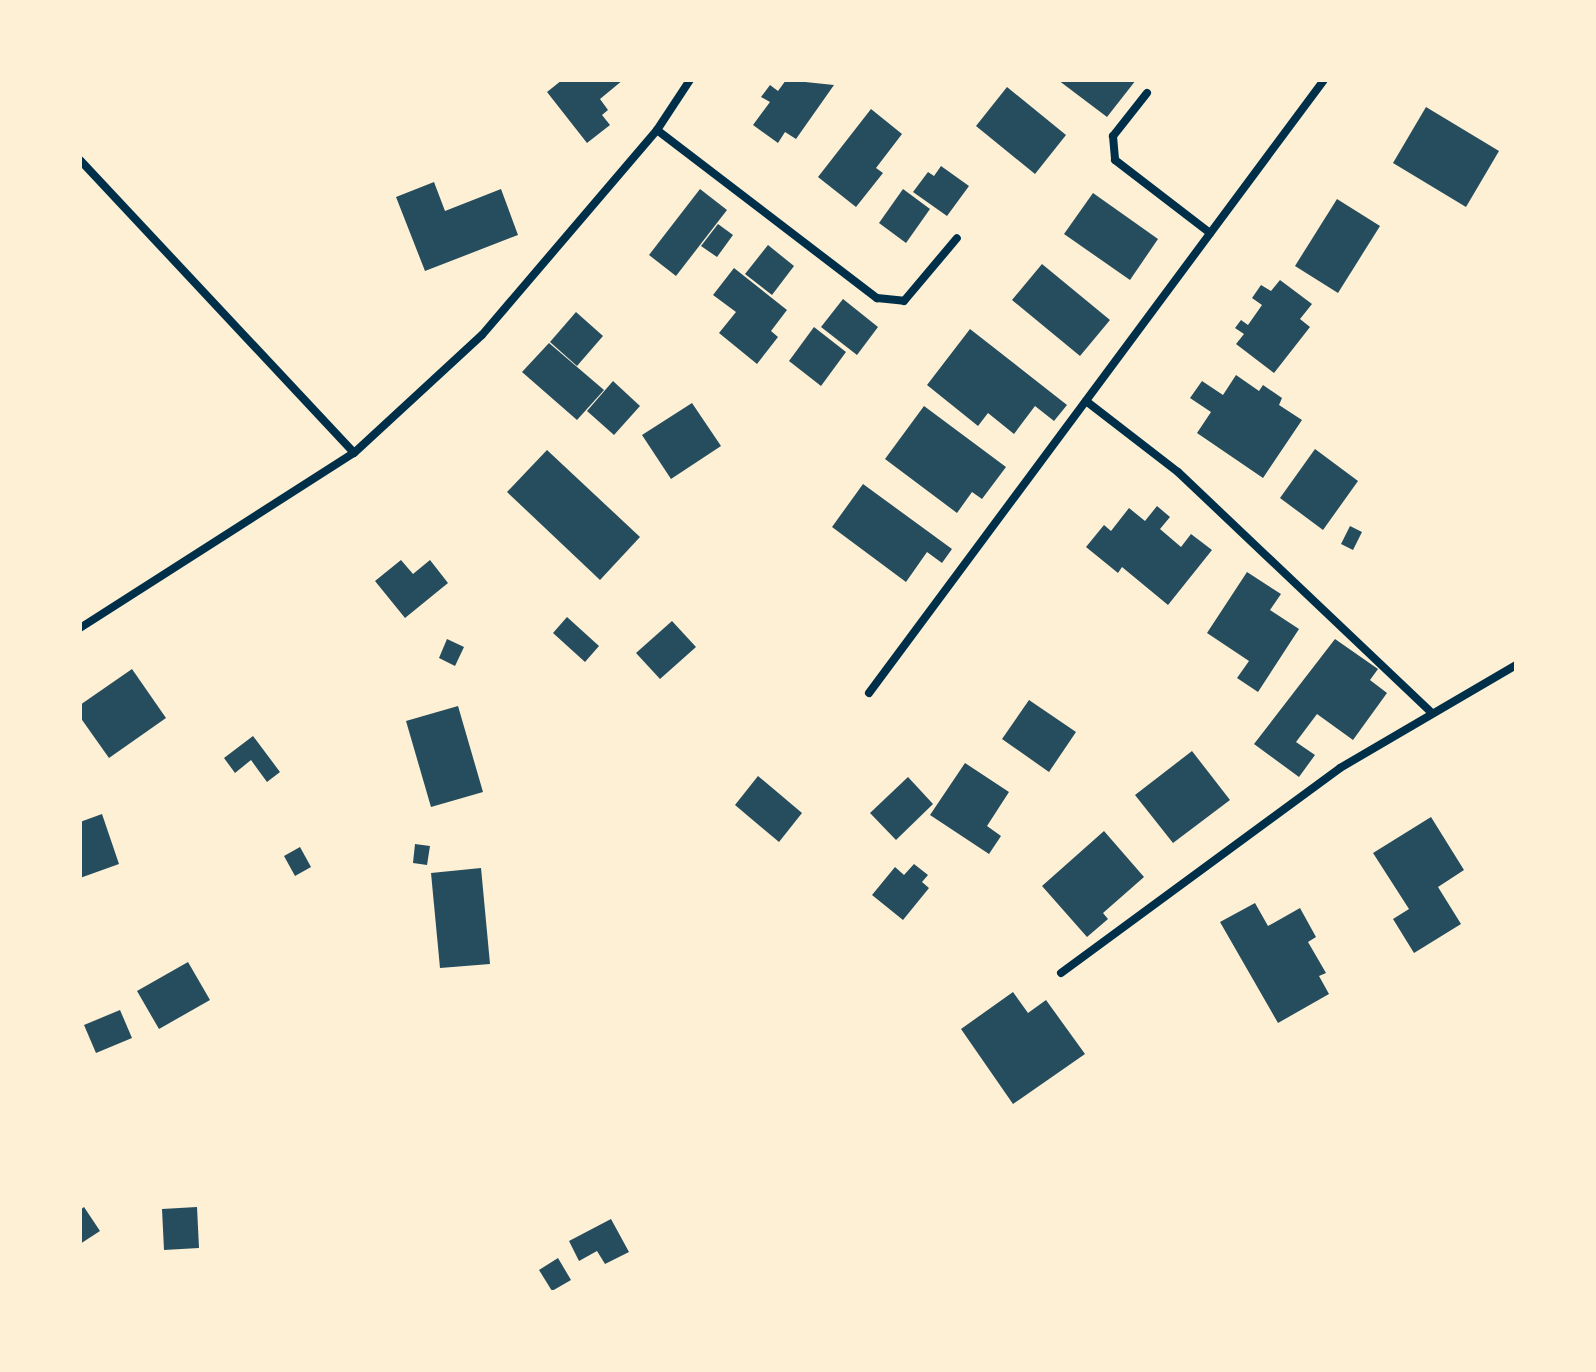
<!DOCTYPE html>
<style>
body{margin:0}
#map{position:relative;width:1596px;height:1372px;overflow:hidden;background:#fdf0d5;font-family:"Asap Condensed",sans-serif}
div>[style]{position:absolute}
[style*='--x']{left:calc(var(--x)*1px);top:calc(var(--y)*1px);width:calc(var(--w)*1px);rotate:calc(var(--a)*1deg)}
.building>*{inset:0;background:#264d5e}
.minor>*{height:8px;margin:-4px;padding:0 4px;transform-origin:4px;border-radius:4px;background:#003049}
span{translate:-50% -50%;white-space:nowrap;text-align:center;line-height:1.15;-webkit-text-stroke:8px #fdf0d5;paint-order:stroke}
.frame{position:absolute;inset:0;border:82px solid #fdf0d5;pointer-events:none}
</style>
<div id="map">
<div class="building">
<div style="clip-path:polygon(562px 80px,623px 80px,600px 99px,608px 110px,602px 115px,610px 125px,587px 143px,547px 92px)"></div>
<div style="clip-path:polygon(786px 80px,834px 85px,796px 139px,785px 132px,778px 143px,753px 125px,770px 102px,761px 97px,770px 85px,778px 91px)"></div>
<div style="clip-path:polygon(1058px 80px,1136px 80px,1107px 117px)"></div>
<div style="clip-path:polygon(1007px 87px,1066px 135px,1035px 174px,976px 126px)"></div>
<div style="clip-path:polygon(1426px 107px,1499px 151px,1466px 207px,1393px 163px)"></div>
<div style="clip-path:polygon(871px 109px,902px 134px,876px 168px,883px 173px,856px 207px,818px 177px)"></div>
<div style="clip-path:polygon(941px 166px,969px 186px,947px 216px,913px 192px,928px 172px,934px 176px)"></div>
<div style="clip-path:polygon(434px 182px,445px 211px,501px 189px,518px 235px,425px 271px,396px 197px)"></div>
<div style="clip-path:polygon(700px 189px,727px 210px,676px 276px,649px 255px)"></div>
<div style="clip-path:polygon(903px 189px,930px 209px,906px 243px,879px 223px)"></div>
<div style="clip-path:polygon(1093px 193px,1158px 239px,1130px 280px,1064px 234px)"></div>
<div style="clip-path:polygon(1337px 199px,1380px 226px,1338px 293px,1295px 266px)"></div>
<div style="clip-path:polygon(718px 224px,733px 235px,717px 257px,701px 246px)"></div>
<div style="clip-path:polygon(768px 245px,794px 266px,772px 295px,745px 274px)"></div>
<div style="clip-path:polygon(1042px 264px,1110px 320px,1080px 356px,1012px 300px)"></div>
<div style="clip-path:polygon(734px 268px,787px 310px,771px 331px,778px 337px,757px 364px,719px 333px,736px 312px,713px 295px)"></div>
<div style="clip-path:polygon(1280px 280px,1312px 304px,1300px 319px,1310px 327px,1274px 373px,1236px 344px,1244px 334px,1235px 328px,1241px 320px,1248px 325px,1262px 305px,1252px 298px,1261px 285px,1271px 291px)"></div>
<div style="clip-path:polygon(843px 299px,878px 327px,857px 355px,821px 327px)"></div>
<div style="clip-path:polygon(576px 312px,603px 336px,577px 366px,550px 342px)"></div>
<div style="clip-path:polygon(814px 327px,846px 352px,821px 386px,789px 361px)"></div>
<div style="clip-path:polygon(970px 329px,1067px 405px,1054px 421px,1035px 406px,1014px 434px,988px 413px,978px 426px,927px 385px)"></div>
<div style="clip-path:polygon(549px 343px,604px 390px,577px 420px,522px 372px)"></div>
<div style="clip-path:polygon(1236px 375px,1259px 391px,1263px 385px,1282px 398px,1279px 405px,1302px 420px,1263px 478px,1197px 433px,1211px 412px,1190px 398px,1202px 381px,1223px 395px)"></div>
<div style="clip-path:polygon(613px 381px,640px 406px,614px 435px,587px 411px)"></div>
<div style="clip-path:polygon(692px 403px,721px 446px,671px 479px,642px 435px)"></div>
<div style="clip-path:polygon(924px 406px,1006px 467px,982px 499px,972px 492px,957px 513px,885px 459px)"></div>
<div style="clip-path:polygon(1315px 449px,1358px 481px,1323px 530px,1280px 498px)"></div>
<div style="clip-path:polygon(547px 450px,640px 537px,600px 580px,507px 492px)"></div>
<div style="clip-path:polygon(863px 484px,952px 549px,942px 563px,927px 552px,906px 582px,832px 527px)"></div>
<div style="clip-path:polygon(1157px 506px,1170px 517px,1160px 529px,1181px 547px,1191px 534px,1212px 550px,1168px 605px,1122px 567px,1118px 573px,1086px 547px,1104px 525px,1111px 531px,1129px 508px,1145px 521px)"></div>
<div style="clip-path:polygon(1350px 526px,1362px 532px,1353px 550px,1341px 544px)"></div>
<div style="clip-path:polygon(401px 560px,413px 574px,430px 560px,448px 583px,405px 618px,375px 581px)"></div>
<div style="clip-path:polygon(1247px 572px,1281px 594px,1270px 610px,1299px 629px,1258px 692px,1237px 678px,1249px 661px,1207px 633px)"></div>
<div style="clip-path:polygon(567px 617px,599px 646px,585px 662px,553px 633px)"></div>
<div style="clip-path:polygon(672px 621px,696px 647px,660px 679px,636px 653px)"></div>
<div style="clip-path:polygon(447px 639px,464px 647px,455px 666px,439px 658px)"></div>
<div style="clip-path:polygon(1335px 639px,1378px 669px,1370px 680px,1387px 693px,1353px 740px,1317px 714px,1296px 742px,1315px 755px,1299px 777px,1254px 744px)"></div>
<div style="clip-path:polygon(132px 669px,166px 718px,109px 758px,80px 717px,80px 705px)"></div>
<div style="clip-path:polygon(1029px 700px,1076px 732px,1049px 772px,1002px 739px)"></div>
<div style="clip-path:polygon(458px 706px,483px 792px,431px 807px,406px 721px)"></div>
<div style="clip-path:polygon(253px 736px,280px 772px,267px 782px,251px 760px,235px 773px,224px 758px)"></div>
<div style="clip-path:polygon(1192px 751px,1230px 800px,1173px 843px,1135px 795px)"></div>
<div style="clip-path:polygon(965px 763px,1009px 792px,987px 826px,1001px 836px,989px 854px,930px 815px)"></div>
<div style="clip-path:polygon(758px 776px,802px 813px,779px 842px,735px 805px)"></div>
<div style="clip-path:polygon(908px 777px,933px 804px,896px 840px,870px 813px)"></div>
<div style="clip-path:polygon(102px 814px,119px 864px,80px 878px,80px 822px)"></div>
<div style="clip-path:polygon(1431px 817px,1464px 870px,1438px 887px,1461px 924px,1414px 953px,1393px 919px,1409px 909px,1373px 853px)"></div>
<div style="clip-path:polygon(1104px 831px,1144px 877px,1103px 913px,1108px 919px,1087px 937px,1042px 886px)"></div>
<div style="clip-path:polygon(415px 844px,430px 846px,427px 865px,413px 863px)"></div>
<div style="clip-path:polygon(300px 847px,311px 867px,295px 876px,284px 856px)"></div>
<div style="clip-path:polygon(914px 864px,928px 875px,922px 882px,929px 888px,903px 920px,872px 895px,895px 867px,904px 875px)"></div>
<div style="clip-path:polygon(481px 868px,490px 964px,440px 968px,431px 873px)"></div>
<div style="clip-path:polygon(1255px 903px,1268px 926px,1300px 908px,1316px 937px,1308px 942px,1326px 973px,1319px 976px,1329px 994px,1278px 1023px,1220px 922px)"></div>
<div style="clip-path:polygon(188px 962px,210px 1000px,159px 1029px,137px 991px)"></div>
<div style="clip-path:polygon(1013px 992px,1028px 1013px,1046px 1000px,1085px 1054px,1013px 1104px,961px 1029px)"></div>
<div style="clip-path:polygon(120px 1010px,132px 1038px,96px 1053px,84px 1025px)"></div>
<div style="clip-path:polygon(84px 1207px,100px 1231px,80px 1244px,80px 1210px)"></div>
<div style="clip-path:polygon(197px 1207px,199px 1248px,164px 1250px,162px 1209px)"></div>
<div style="clip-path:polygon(611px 1219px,629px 1252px,605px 1264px,597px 1251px,579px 1261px,569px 1241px)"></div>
<div style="clip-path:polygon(558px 1258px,571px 1280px,552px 1291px,539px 1270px)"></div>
</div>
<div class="minor">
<div style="--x:1147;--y:93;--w:55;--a:128.3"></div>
<div style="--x:1113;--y:136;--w:24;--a:85"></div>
<div style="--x:1115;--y:160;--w:120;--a:37.5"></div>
<div style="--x:657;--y:130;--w:277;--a:37.4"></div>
<div style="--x:877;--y:298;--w:27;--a:6"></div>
<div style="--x:904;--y:301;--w:82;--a:-49.9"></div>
<div style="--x:80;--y:160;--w:401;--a:46.9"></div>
<div style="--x:1086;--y:401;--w:116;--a:37.7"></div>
<div style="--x:1178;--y:472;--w:347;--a:43.5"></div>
<div style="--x:80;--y:628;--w:325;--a:-32.6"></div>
<div style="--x:354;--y:453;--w:174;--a:-42.7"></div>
<div style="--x:482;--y:335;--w:270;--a:-49.5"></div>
<div style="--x:657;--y:130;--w:60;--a:-56.6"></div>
<div style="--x:869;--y:693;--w:763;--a:-53.42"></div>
<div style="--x:1061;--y:973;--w:346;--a:-36.3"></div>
<div style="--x:1340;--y:768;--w:204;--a:-30.3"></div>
</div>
<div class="frame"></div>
</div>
